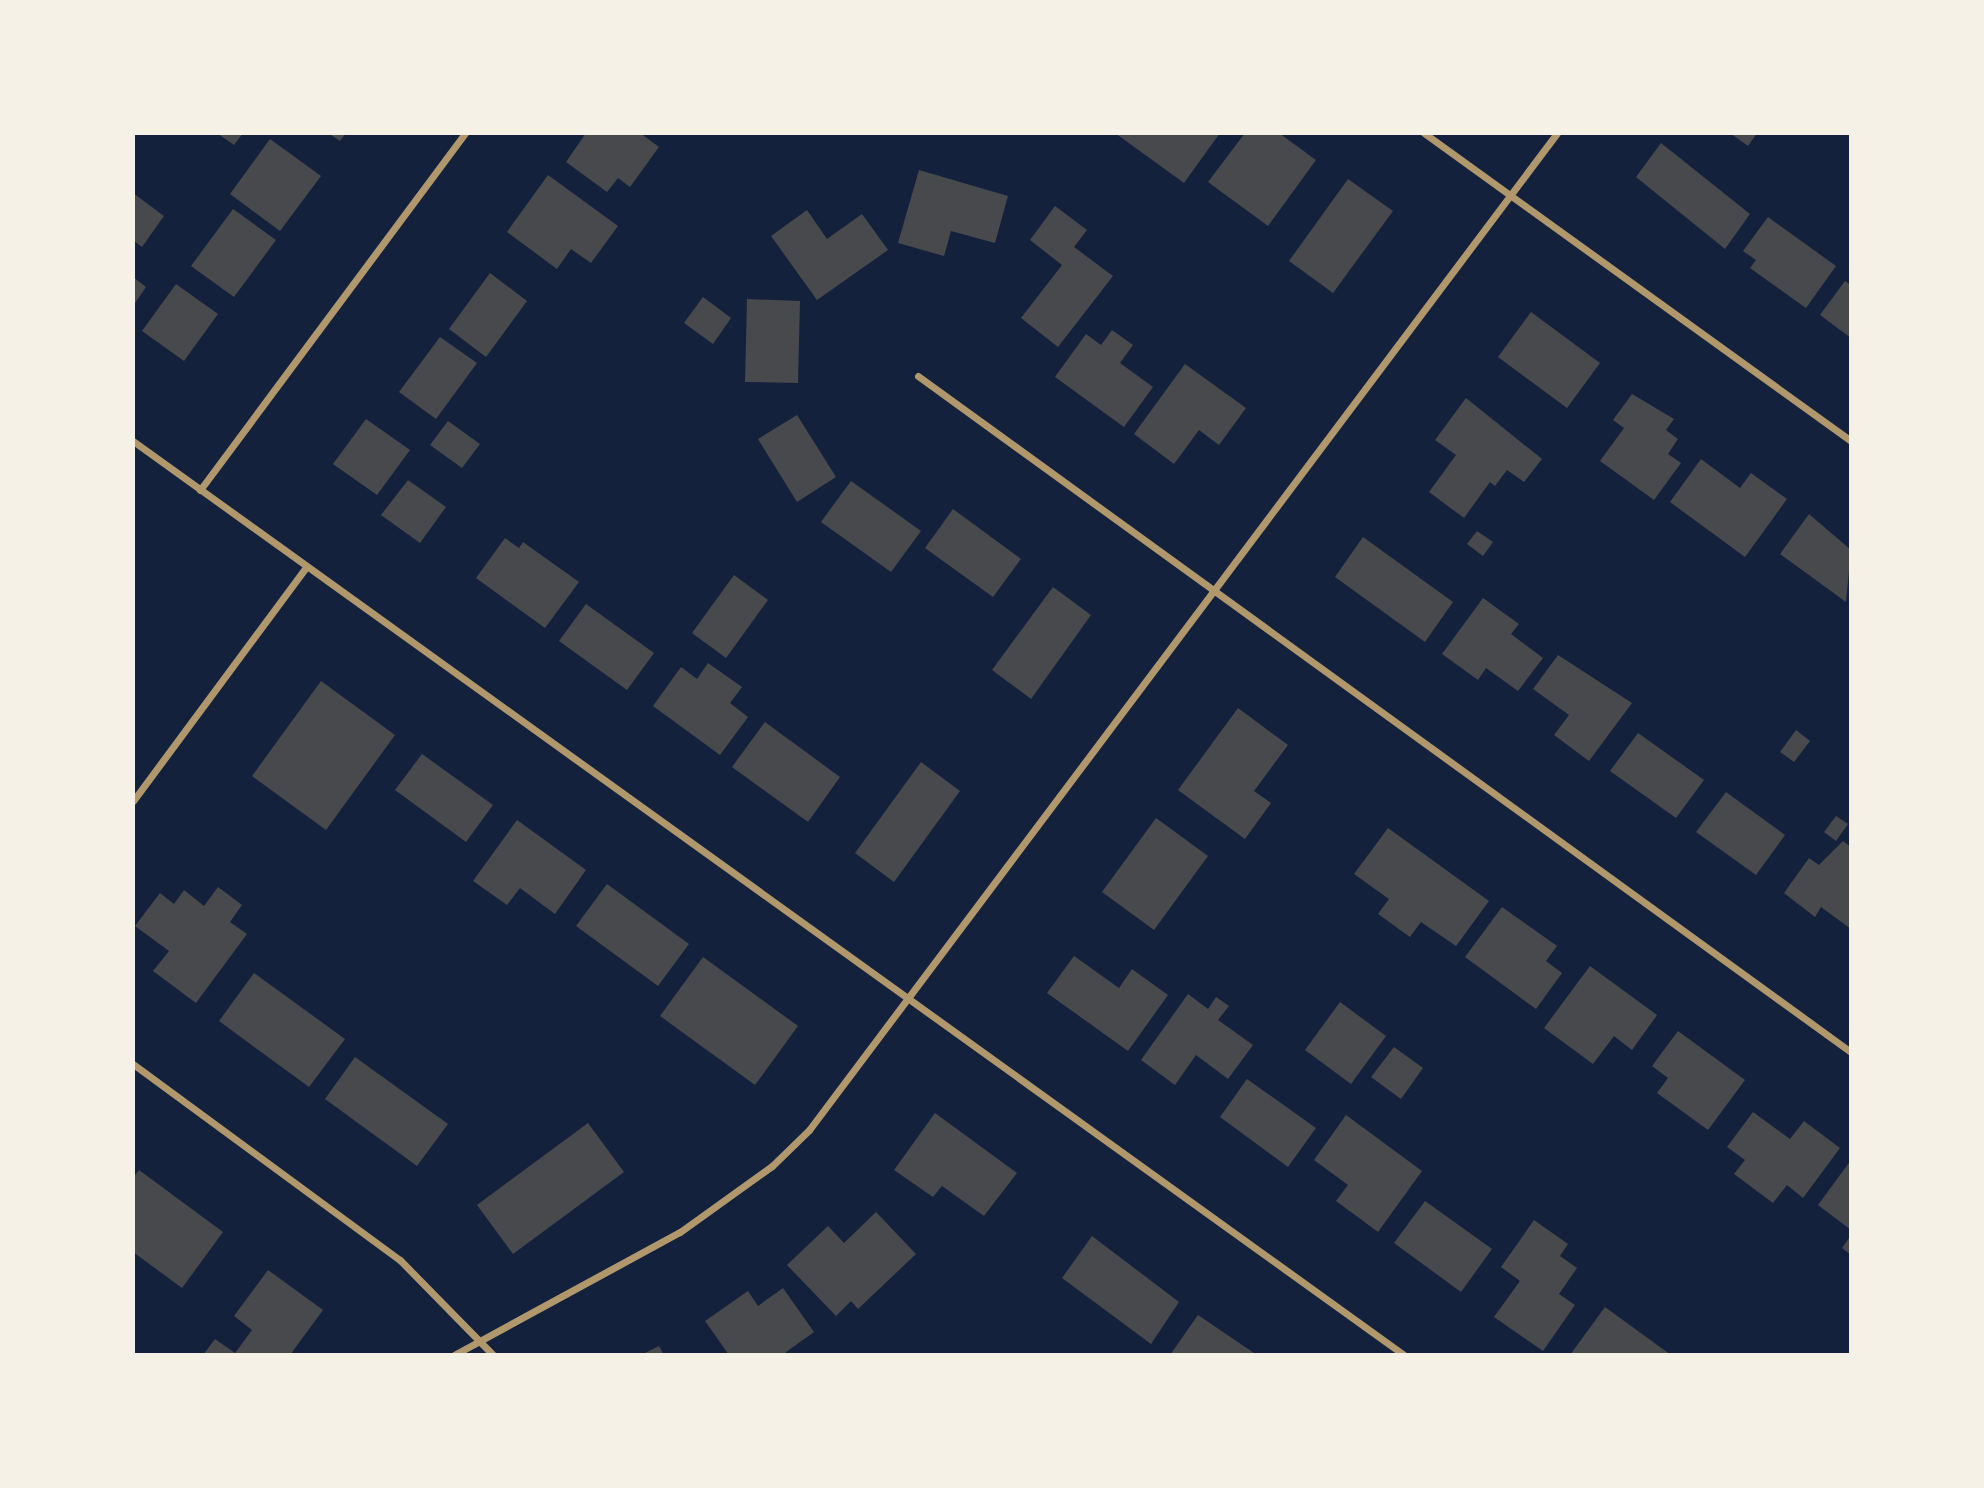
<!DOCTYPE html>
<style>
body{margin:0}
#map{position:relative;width:1984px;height:1488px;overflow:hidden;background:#14213d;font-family:Signika,sans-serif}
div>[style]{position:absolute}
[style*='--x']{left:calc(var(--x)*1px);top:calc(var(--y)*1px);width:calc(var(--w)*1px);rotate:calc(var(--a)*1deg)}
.building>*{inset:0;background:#48494c}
.minor>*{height:7px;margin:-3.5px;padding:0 3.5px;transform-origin:3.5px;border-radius:3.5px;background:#b1986c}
span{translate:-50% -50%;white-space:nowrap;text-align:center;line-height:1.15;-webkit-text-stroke:6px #f6f1e7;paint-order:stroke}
.frame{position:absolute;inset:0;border:135px solid #f6f1e7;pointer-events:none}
</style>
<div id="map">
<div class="building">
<div style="clip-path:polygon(217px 133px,243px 133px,234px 145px)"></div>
<div style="clip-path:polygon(328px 133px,346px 133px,340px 141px)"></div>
<div style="clip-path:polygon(586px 133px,640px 133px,659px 147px,630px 187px,618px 178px,607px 192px,566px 162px)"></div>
<div style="clip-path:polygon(1115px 133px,1220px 133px,1184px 183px)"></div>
<div style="clip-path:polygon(1245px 133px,1279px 133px,1316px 160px,1268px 226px,1208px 182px)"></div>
<div style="clip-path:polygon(1730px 133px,1757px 133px,1748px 146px)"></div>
<div style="clip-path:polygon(270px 139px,321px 176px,280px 231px,230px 194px)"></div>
<div style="clip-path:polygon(1661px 143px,1750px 214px,1725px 249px,1636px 177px)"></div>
<div style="clip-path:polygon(919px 170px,1008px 196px,995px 243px,951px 231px,944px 256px,898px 243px)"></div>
<div style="clip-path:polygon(548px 175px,618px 226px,591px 263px,571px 249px,557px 269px,507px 232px)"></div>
<div style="clip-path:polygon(1348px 179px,1393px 211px,1333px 293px,1289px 261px)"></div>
<div style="clip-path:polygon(133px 193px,164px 216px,142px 247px,133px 240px)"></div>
<div style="clip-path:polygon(1055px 206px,1087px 230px,1074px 247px,1113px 276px,1058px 347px,1021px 318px,1062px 265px,1030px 240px)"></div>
<div style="clip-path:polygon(233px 209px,276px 240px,234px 297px,191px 266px)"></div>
<div style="clip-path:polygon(807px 210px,827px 239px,862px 214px,888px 250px,817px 300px,771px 236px)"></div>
<div style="clip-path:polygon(1768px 217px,1836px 266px,1806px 308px,1750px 268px,1756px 260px,1743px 251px)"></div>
<div style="clip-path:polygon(490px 273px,527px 301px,486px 357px,449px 329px)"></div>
<div style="clip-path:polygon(133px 277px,146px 287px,133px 306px)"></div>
<div style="clip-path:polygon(1845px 281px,1851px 285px,1851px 338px,1820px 315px)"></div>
<div style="clip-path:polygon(176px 284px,218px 314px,184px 361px,142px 331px)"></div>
<div style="clip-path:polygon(703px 297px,731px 318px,713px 344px,684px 323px)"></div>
<div style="clip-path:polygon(747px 299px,800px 301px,798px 383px,745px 382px)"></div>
<div style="clip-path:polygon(1531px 312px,1600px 363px,1567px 408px,1498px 357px)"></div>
<div style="clip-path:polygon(1112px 330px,1133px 345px,1120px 363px,1153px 387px,1124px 427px,1055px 377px,1086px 334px,1101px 345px)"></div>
<div style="clip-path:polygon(440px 337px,477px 363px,436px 419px,399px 392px)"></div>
<div style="clip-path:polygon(1185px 364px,1246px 408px,1219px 445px,1199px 430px,1174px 464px,1134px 434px)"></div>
<div style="clip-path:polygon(1632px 394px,1674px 419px,1666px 430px,1678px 439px,1668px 454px,1681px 463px,1654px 500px,1600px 461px,1624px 428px,1613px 420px)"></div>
<div style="clip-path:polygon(1466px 398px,1542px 459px,1524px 482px,1507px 470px,1495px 486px,1490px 482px,1464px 518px,1429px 492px,1456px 455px,1435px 440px)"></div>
<div style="clip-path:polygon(797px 415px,836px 477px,797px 502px,758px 439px)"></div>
<div style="clip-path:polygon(366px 419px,410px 450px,377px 495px,333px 464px)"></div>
<div style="clip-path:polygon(448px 421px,480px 444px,462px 468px,430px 445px)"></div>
<div style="clip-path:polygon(1701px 459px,1740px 488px,1751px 473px,1787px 499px,1745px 557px,1670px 502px)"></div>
<div style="clip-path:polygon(408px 480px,446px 507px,420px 543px,381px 515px)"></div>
<div style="clip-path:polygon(851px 481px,921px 531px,891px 572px,821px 522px)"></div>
<div style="clip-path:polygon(953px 509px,1021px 559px,993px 597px,925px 548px)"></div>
<div style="clip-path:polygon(1809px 514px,1851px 550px,1846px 602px,1780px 554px)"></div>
<div style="clip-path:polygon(1477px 531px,1493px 542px,1483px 556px,1467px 544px)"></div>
<div style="clip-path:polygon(1363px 537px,1453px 602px,1425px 642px,1335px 577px)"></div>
<div style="clip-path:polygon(505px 538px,519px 548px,523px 542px,579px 582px,545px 628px,476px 578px)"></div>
<div style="clip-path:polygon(734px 575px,768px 600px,726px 658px,692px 633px)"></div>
<div style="clip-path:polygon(1053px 587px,1091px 615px,1031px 699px,992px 670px)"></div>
<div style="clip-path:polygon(1483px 598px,1519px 624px,1511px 634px,1543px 658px,1518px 691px,1486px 668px,1478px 680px,1442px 654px)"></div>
<div style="clip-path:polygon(586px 604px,654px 653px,627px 690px,559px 641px)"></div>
<div style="clip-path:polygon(1558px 655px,1632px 703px,1589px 761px,1554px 735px,1569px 715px,1533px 689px)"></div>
<div style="clip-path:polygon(708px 663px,742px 687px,730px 703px,748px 717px,720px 755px,653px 706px,681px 667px,697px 679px)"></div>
<div style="clip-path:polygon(321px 681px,395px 735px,326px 830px,252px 776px)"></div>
<div style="clip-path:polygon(1238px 708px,1288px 745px,1254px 791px,1271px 803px,1245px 839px,1178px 790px)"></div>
<div style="clip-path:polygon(765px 722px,840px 777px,808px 822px,732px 767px)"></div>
<div style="clip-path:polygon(1796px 730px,1810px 741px,1794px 762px,1780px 752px)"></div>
<div style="clip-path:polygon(1638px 733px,1704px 780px,1676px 818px,1610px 771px)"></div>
<div style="clip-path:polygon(422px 754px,493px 805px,466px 842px,395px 790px)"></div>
<div style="clip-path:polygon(921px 762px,960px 791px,894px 882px,855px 853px)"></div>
<div style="clip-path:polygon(1726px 792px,1785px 835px,1756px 875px,1696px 832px)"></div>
<div style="clip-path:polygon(1836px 816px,1848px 824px,1836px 841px,1824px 832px)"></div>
<div style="clip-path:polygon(1156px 818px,1208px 856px,1154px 930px,1102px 892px)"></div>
<div style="clip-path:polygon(517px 820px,586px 870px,555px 914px,520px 888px,507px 905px,473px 881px)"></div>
<div style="clip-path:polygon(1388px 828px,1489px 901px,1456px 946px,1421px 922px,1410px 937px,1378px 914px,1389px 899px,1354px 874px)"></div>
<div style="clip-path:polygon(1843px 841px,1851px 847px,1851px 929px,1821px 907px,1815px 917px,1784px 893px,1809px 858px,1819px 865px)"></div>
<div style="clip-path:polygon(607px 884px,689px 944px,658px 986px,576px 926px)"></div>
<div style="clip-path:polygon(218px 887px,242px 905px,230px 922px,247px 934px,196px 1003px,153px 971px,169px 951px,135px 926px,160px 893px,174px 904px,184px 890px,204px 906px)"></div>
<div style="clip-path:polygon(1502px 907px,1557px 946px,1546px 961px,1562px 973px,1536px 1009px,1465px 957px)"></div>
<div style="clip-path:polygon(1074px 956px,1119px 988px,1132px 969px,1168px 995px,1128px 1051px,1047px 993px)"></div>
<div style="clip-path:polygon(703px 957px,798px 1026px,755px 1085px,660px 1016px)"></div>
<div style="clip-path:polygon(1590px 966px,1657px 1015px,1632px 1050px,1614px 1036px,1593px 1064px,1544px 1028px)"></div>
<div style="clip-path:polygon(254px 973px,345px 1039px,309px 1087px,219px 1021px)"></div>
<div style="clip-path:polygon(1188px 994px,1208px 1009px,1216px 997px,1229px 1006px,1218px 1020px,1253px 1045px,1228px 1079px,1196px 1055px,1175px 1085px,1141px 1060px)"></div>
<div style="clip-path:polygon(1340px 1002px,1386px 1036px,1351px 1084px,1305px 1050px)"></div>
<div style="clip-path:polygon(1678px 1031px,1745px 1080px,1708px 1130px,1657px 1093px,1668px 1078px,1652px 1066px)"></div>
<div style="clip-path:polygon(1394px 1047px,1423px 1068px,1401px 1099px,1371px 1077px)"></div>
<div style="clip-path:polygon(355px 1057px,448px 1124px,417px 1166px,325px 1099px)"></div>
<div style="clip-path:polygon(1247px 1079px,1316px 1128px,1288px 1167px,1220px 1117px)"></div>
<div style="clip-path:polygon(1753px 1112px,1790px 1139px,1804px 1121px,1840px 1148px,1803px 1198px,1787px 1185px,1773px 1203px,1734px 1174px,1745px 1160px,1727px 1147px)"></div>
<div style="clip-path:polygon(935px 1113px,1017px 1173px,984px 1216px,942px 1186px,933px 1197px,894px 1170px)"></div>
<div style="clip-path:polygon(1346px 1115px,1422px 1171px,1378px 1232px,1336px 1201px,1348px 1185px,1314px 1160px)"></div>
<div style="clip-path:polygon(588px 1123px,624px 1172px,513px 1254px,477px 1205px)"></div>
<div style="clip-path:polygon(1851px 1160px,1851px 1230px,1818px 1205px)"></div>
<div style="clip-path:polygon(139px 1170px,223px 1232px,182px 1288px,133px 1252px,133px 1178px)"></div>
<div style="clip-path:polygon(1425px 1201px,1492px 1249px,1461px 1292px,1394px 1243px)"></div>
<div style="clip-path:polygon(876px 1212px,916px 1254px,858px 1309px,851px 1301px,836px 1316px,787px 1265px,828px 1226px,844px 1243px)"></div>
<div style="clip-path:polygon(1534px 1220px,1568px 1244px,1560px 1256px,1577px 1268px,1559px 1294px,1575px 1305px,1543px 1351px,1494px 1317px,1520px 1281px,1501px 1267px)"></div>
<div style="clip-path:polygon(1851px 1235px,1851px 1255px,1842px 1248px)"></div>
<div style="clip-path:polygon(1092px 1236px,1179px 1302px,1151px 1344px,1062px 1278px)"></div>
<div style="clip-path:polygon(268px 1270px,323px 1310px,290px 1355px,203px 1355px,215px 1339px,235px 1353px,252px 1330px,234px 1316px)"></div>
<div style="clip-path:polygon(783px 1288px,814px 1332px,782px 1355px,729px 1355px,705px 1321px,748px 1291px,758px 1306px)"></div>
<div style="clip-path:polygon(1605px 1307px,1671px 1355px,1570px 1355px)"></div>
<div style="clip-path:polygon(1198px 1315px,1257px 1355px,1170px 1355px)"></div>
<div style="clip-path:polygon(659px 1346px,664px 1355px,641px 1355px)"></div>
</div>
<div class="minor">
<div style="--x:1424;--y:133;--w:526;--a:35.8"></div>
<div style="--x:918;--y:376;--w:1152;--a:35.93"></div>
<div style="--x:133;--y:441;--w:1566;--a:35.72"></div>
<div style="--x:200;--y:490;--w:445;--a:-53.4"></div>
<div style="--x:133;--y:801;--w:291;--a:-53.5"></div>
<div style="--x:133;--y:1064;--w:331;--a:36.3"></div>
<div style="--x:400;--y:1260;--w:133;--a:45.6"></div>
<div style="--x:454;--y:1355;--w:257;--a:-28.6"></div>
<div style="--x:680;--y:1232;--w:113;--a:-35.7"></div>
<div style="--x:772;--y:1166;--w:52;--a:-44.2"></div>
<div style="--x:809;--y:1130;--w:1246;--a:-53.12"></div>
</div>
<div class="frame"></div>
</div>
